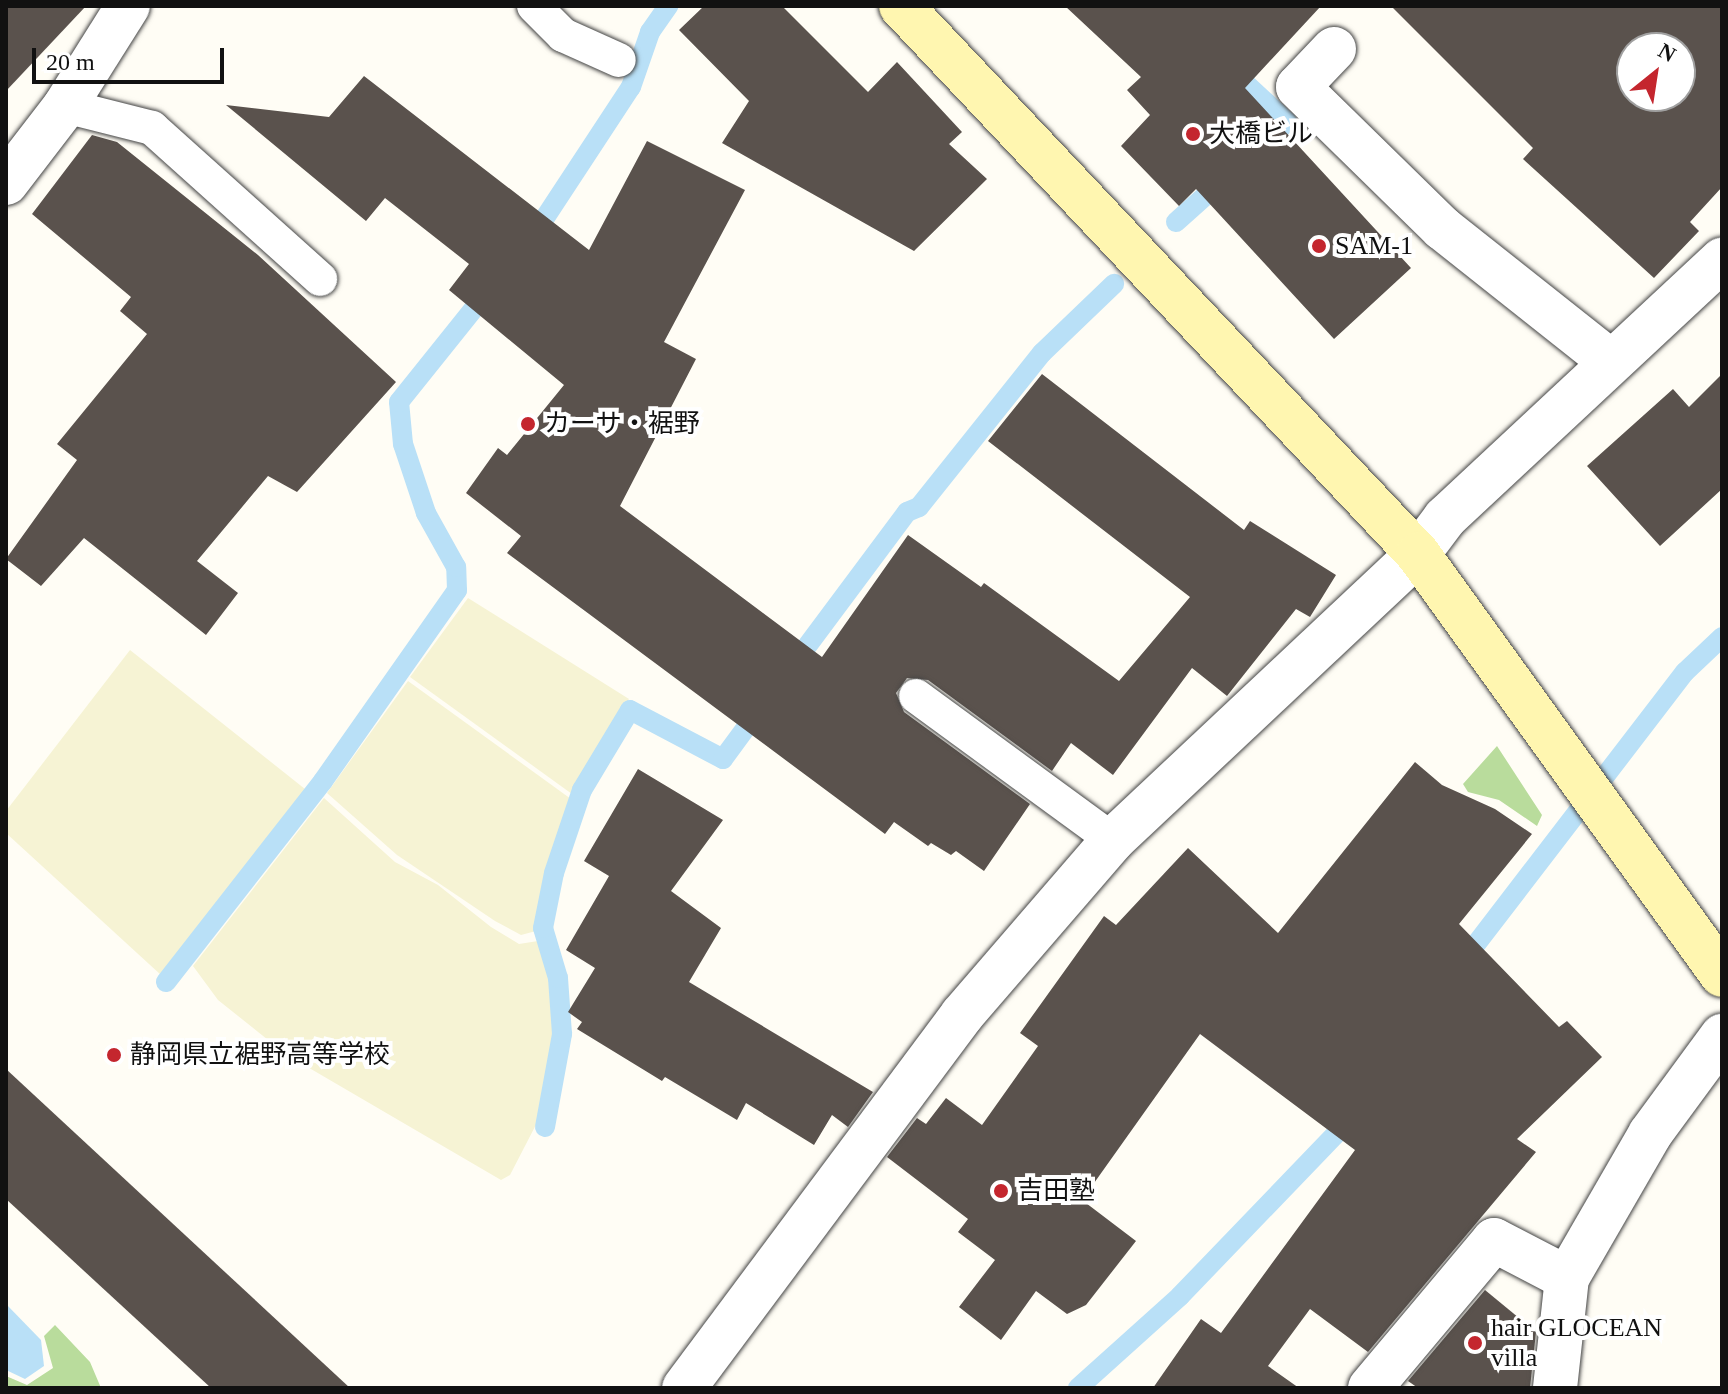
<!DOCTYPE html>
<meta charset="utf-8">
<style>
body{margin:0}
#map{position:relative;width:1728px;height:1394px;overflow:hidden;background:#fffdf5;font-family:"Times New Roman","Noto Sans JP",serif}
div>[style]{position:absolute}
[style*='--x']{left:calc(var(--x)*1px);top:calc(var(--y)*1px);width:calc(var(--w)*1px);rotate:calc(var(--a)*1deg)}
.farmland>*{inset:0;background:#f6f3d4}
.forest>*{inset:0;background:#b9dc9c}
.water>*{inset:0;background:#b9e0f7}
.stream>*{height:20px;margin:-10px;padding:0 10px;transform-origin:10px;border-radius:10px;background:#b9e0f7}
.building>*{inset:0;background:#5a524d}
.roads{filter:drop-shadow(0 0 2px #444) drop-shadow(0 0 2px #444)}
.lane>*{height:34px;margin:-17px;padding:0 17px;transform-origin:17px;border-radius:17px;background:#fff}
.street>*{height:44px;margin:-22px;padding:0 22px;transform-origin:22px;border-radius:22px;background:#fff}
.secondary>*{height:44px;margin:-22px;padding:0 22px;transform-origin:22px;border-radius:22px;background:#fff6b0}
.dots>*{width:22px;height:22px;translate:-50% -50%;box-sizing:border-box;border:4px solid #fff;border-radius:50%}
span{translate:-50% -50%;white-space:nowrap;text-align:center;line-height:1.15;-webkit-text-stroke:8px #fff;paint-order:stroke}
.poi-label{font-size:26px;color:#111}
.left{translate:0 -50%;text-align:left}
.frame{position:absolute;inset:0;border:8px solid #111;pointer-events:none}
.north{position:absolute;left:1616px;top:32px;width:80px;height:80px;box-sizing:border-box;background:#fff;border:2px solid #a0a0a0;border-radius:50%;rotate:30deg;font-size:22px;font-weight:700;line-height:32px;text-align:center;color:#111}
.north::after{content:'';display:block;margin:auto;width:28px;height:36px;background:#c4262e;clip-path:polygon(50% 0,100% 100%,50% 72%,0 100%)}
.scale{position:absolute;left:32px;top:48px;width:192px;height:36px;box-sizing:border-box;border:4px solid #111;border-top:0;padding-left:10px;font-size:24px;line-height:28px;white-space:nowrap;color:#111;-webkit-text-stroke:6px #fff;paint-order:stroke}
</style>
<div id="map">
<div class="farmland">
<div style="clip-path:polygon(468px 598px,629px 699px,572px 794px,410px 677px)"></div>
<div style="clip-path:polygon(130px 650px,305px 789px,161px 975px,6px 833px,6px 811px)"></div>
<div style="clip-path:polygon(408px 681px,571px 799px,536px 931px,521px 935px,495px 921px,397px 855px,327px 793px)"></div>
<div style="clip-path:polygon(324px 798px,395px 862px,438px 885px,491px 927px,519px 944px,538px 941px,553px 989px,555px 1038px,541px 1115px,510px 1175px,501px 1180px,287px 1055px,218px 1000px,193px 966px)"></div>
</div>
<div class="forest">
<div style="clip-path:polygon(1497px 746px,1542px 815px,1537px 826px,1499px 800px,1468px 792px,1463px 784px)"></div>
<div style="clip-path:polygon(55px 1325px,90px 1362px,101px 1388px,6px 1388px,6px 1376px,27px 1385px,53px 1368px,44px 1336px)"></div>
</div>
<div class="water">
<div style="clip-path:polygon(6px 1304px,41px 1340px,44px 1366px,25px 1379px,6px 1370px)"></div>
</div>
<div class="stream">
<div style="--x:1230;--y:69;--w:78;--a:42.9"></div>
<div style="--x:1287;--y:122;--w:34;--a:137"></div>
<div style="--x:1176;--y:222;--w:63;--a:-41.8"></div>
<div style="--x:531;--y:239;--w:182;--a:-56.7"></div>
<div style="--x:631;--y:87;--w:58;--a:-70.9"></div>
<div style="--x:650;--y:32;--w:32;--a:-55"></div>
<div style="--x:793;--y:665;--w:191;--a:-53.3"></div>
<div style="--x:907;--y:512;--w:13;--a:-23"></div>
<div style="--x:919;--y:507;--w:197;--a:-51.4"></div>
<div style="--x:1042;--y:353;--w:100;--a:-43.8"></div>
<div style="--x:1460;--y:965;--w:369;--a:-52.5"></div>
<div style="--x:1685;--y:672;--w:51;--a:-43.4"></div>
<div style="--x:166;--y:982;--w:255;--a:-52"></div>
<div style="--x:323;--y:781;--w:233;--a:-54.9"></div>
<div style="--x:457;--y:590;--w:23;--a:-92"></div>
<div style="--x:456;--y:567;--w:62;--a:-119.1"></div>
<div style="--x:426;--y:513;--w:73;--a:-108.4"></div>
<div style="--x:403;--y:444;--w:42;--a:-95.4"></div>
<div style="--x:399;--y:402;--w:142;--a:-51.3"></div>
<div style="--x:545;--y:1127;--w:95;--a:-79.6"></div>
<div style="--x:562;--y:1034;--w:56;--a:-94.1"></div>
<div style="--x:558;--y:978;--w:52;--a:-106.7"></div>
<div style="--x:543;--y:928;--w:56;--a:-78.7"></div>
<div style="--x:554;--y:873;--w:88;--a:-71.4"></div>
<div style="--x:582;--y:790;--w:93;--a:-59"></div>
<div style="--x:630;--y:710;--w:105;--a:27.8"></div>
<div style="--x:723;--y:759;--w:61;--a:-53.7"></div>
<div style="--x:1078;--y:1388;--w:137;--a:-42"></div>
<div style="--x:1180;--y:1296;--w:248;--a:-46.1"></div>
</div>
<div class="building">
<div style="clip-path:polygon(6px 6px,86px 6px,6px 91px)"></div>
<div style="clip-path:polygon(704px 6px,782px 6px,868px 92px,897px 62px,962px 132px,949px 144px,987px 179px,914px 251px,722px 143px,749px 101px,679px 30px)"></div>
<div style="clip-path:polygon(1065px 6px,1321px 6px,1245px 88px,1411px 268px,1334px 339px,1196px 189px,1179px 206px,1121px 146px,1150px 115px,1127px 90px,1141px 77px)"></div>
<div style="clip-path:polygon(evenodd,1391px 6px,1722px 6px,1722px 187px,1690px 222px,1699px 231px,1654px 278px,1523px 159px,1533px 148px,1391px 6px,1632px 48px,1680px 48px,1680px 96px,1632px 96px,1632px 48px)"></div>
<div style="clip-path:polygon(364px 76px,589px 250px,647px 141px,745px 190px,664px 342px,696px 359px,620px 506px,822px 657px,908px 535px,981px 587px,984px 583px,1119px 681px,1190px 597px,988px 441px,1042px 374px,1244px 530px,1250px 521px,1336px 575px,1310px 617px,1296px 609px,1227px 696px,1192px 668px,1113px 775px,1071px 743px,1052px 771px,928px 680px,907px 678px,896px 693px,904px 712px,1030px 804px,984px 871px,956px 851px,951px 855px,931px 843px,928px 846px,894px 822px,885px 834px,507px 553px,521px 536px,466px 493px,498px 448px,507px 455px,564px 385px,449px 290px,469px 264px,385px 198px,366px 221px,226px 105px,329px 117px)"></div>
<div style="clip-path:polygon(92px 135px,117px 142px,258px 255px,396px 382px,297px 492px,268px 476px,197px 561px,238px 593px,206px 635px,84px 538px,41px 586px,6px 559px,77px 460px,57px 444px,147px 334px,120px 311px,131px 297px,32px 214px)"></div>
<div style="clip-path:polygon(1722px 374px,1722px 489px,1660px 546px,1587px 466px,1673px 389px,1689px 407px)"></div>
<div style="clip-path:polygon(1415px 762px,1442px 785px,1495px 809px,1532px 834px,1459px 924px,1559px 1027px,1567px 1021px,1602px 1057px,1517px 1139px,1536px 1152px,1368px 1352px,1310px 1309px,1268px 1366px,1299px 1388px,1153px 1388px,1201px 1319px,1221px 1333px,1355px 1150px,1200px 1034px,1082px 1200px,1136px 1241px,1086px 1305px,1067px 1314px,1036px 1291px,1001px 1340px,959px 1307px,995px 1260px,958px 1232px,968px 1219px,887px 1157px,917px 1118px,926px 1124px,946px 1098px,982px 1125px,1038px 1046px,1020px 1033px,1104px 916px,1116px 925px,1188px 848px,1278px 933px)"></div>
<div style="clip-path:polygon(638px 769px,723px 820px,671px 891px,721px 928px,689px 982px,873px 1092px,848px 1127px,832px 1115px,814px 1145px,746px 1103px,737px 1120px,665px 1077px,662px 1081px,577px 1029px,582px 1022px,568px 1012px,595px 968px,566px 950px,609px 876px,584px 861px)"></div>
<div style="clip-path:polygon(6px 1069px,350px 1388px,211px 1388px,6px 1199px)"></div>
<div style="clip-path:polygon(1485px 1290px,1536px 1332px,1530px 1388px,1418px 1388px,1408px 1381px)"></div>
</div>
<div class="roads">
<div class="lane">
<div style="--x:534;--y:6;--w:41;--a:45"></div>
<div style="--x:563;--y:35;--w:61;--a:24.1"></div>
<div style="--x:65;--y:106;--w:90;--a:14.2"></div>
<div style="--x:152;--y:128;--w:226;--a:41.9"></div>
<div style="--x:916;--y:696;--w:244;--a:36.2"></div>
</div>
<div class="street">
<div style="--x:1334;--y:49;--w:52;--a:133.5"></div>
<div style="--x:1298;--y:87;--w:202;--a:44.4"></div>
<div style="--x:1442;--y:228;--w:214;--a:38.4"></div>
<div style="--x:6;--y:183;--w:97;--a:-52.5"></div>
<div style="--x:65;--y:106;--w:118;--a:-57.8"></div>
<div style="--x:684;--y:1388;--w:465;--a:-53.3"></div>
<div style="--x:962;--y:1015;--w:231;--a:-49.2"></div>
<div style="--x:1113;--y:840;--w:418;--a:-43.2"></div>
<div style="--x:1418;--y:554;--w:45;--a:-53.1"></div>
<div style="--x:1445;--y:518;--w:379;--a:-43"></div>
<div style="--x:1370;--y:1388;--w:193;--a:-50"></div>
<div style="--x:1494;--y:1240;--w:82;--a:27.5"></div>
<div style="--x:1555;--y:1388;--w:111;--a:-83.8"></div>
<div style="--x:1567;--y:1278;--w:166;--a:-60"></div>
<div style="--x:1650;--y:1134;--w:122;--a:-53.7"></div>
</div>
<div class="secondary">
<div style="--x:901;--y:6;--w:753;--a:46.67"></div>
<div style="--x:1418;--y:554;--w:519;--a:54.17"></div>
</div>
</div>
<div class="dots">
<div style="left:1193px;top:134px;background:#c4262e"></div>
<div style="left:1319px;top:246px;background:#c4262e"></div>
<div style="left:528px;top:424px;background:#c4262e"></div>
<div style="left:114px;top:1055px;background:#c4262e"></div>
<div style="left:1001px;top:1191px;background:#c4262e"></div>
<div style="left:1475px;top:1343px;background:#c4262e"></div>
</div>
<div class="poi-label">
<span class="left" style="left:1209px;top:134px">大橋ビル</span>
<span class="left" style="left:1335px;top:246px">SAM-1</span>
<span class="left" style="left:544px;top:424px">カーサ・裾野</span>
<span class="left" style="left:130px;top:1055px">静岡県立裾野高等学校</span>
<span class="left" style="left:1017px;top:1191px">吉田塾</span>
<span class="left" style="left:1491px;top:1343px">hair GLOCEAN<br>villa</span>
</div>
<div class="frame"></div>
<div class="north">N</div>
<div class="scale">20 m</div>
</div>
